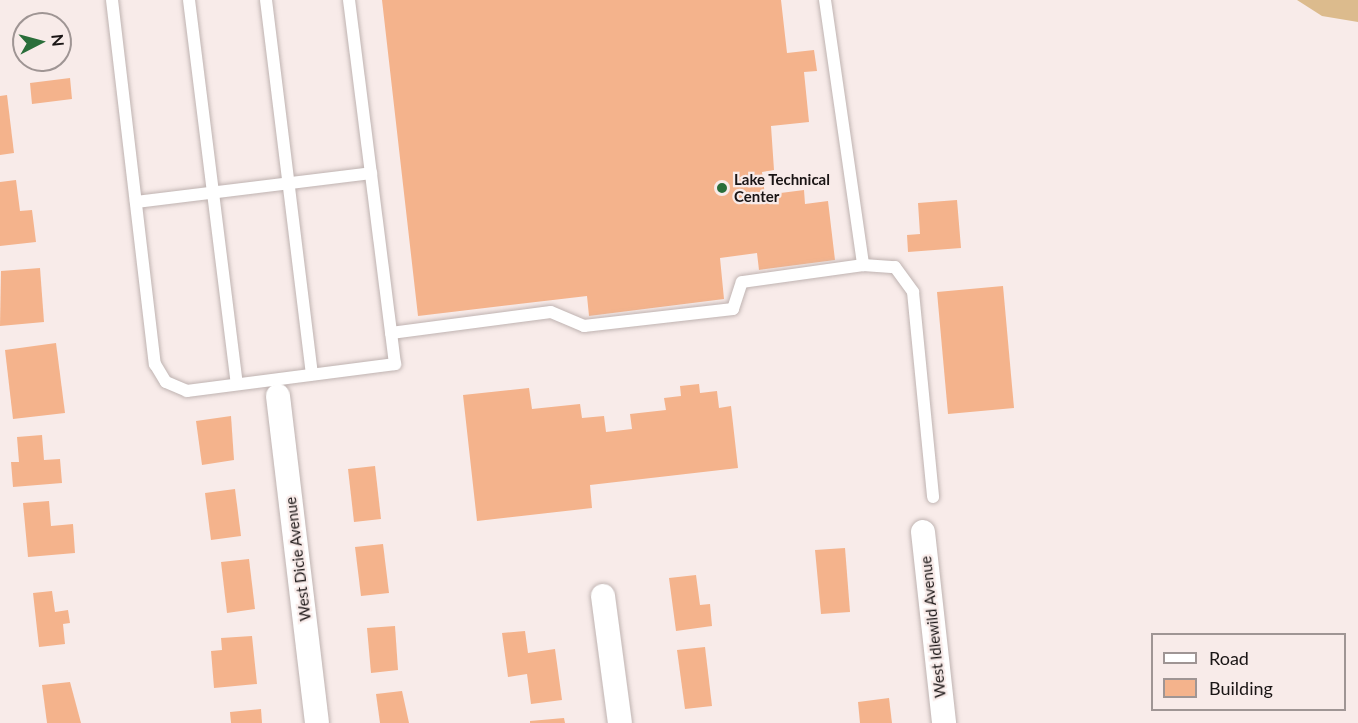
<!DOCTYPE html>
<style>
body{margin:0}
#map{position:relative;width:1358px;height:723px;overflow:hidden;background:#f8ebe9;font-family:Lato,sans-serif}
div>[style]{position:absolute}
[style*='--x']{left:calc(var(--x)*1px);top:calc(var(--y)*1px);width:calc(var(--w)*1px);rotate:calc(var(--a)*1deg)}
.green>*{inset:0;background:#dcbb8d}
.building>*{inset:0;background:#f4b38c}
.roads{filter:drop-shadow(0 0 2px #bfb3b1) drop-shadow(0 0 2px #bfb3b1)}
.lane>*{height:12px;margin:-6px;padding:0 6px;transform-origin:6px;border-radius:6px;background:#fff}
.street>*{height:24px;margin:-12px;padding:0 12px;transform-origin:12px;border-radius:12px;background:#fff}
.dots>*{width:16px;height:16px;translate:-50% -50%;box-sizing:border-box;border:3px solid #f8ebe9;border-radius:50%}
span{translate:-50% -50%;white-space:nowrap;text-align:center;line-height:1.15;-webkit-text-stroke:4.5px #f8ebe9;paint-order:stroke}
.poi-label{font-size:15px;color:#1a1515;font-weight:700}
.left{translate:0 -50%;text-align:left}
.street-label{font-size:15px;color:#1a1515}
.legend{position:absolute;left:1151px;top:633px;width:195px;height:78px;box-sizing:border-box;background:#f8ebe9;border:2px solid #9f9594;margin:0;padding:8px 10px;list-style:none;font-size:18px;color:#1a1515}
.legend li{display:flex;align-items:center;gap:12px;height:30px}
.legend b{width:30px;border:2px solid #9f9594}
.north{position:absolute;left:12px;top:12px;width:60px;height:60px;box-sizing:border-box;background:#f8ebe9;border:2px solid #9f9594;border-radius:50%;rotate:84deg;font-size:16px;font-weight:700;line-height:24px;text-align:center;color:#1a1515}
.north::after{content:'';display:block;margin:auto;width:21px;height:27px;background:#2a6e3a;clip-path:polygon(50% 0,100% 100%,50% 72%,0 100%)}
</style>
<div id="map">
<div class="green">
<div style="clip-path:polygon(1297px 0,1358px 0,1358px 22px,1322px 16px)"></div>
</div>
<div class="building">
<div style="clip-path:polygon(382px 0,781px 0,787px 53px,814px 50px,817px 71px,804px 72px,809px 122px,771px 126px,774px 170px,762px 172px,765px 195px,804px 190px,805px 204px,828px 201px,835px 260px,759px 270px,757px 253px,720px 258px,724px 299px,589px 316px,587px 296px,418px 316px)"></div>
<div style="clip-path:polygon(70px 78px,72px 99px,32px 104px,30px 83px)"></div>
<div style="clip-path:polygon(7px 95px,14px 153px,0 155px,0 96px)"></div>
<div style="clip-path:polygon(16px 180px,20px 211px,32px 210px,36px 242px,0 246px,0 182px)"></div>
<div style="clip-path:polygon(957px 200px,961px 248px,908px 252px,907px 235px,920px 234px,918px 203px)"></div>
<div style="clip-path:polygon(40px 268px,44px 322px,0 326px,1px 271px)"></div>
<div style="clip-path:polygon(1003px 286px,1014px 408px,948px 414px,937px 292px)"></div>
<div style="clip-path:polygon(56px 343px,65px 413px,13px 419px,5px 350px)"></div>
<div style="clip-path:polygon(699px 384px,700px 393px,717px 391px,719px 408px,731px 406px,738px 468px,590px 485px,592px 508px,477px 521px,463px 395px,529px 388px,532px 409px,580px 404px,582px 418px,604px 416px,606px 432px,632px 429px,630px 414px,666px 410px,664px 398px,681px 396px,680px 386px)"></div>
<div style="clip-path:polygon(231px 416px,234px 460px,202px 465px,196px 421px)"></div>
<div style="clip-path:polygon(42px 435px,44px 460px,60px 459px,62px 483px,13px 487px,11px 462px,19px 462px,17px 437px)"></div>
<div style="clip-path:polygon(375px 466px,381px 519px,354px 522px,348px 469px)"></div>
<div style="clip-path:polygon(235px 489px,241px 536px,211px 540px,205px 493px)"></div>
<div style="clip-path:polygon(49px 501px,51px 526px,73px 524px,75px 553px,28px 557px,23px 503px)"></div>
<div style="clip-path:polygon(383px 544px,389px 593px,361px 596px,355px 547px)"></div>
<div style="clip-path:polygon(845px 548px,850px 612px,821px 614px,815px 550px)"></div>
<div style="clip-path:polygon(249px 559px,255px 609px,227px 613px,221px 562px)"></div>
<div style="clip-path:polygon(696px 575px,700px 605px,710px 604px,712px 626px,676px 631px,669px 578px)"></div>
<div style="clip-path:polygon(52px 591px,55px 612px,68px 610px,70px 623px,63px 624px,65px 644px,39px 647px,33px 593px)"></div>
<div style="clip-path:polygon(395px 626px,398px 670px,371px 673px,367px 628px)"></div>
<div style="clip-path:polygon(525px 631px,528px 653px,555px 649px,562px 700px,531px 704px,527px 674px,508px 677px,502px 633px)"></div>
<div style="clip-path:polygon(252px 636px,257px 684px,214px 688px,211px 651px,222px 650px,221px 638px)"></div>
<div style="clip-path:polygon(705px 647px,712px 706px,685px 709px,677px 650px)"></div>
<div style="clip-path:polygon(70px 682px,81px 723px,47px 723px,42px 685px)"></div>
<div style="clip-path:polygon(402px 691px,409px 723px,380px 723px,376px 694px)"></div>
<div style="clip-path:polygon(889px 698px,892px 723px,860px 723px,858px 702px)"></div>
<div style="clip-path:polygon(261px 709px,262px 723px,231px 723px,230px 712px)"></div>
<div style="clip-path:polygon(564px 718px,565px 723px,530px 723px,530px 721px)"></div>
</div>
<div class="roads">
<div class="lane">
<div style="--x:112;--y:0;--w:367;--a:83.3"></div>
<div style="--x:155;--y:364;--w:21;--a:59"></div>
<div style="--x:166;--y:382;--w:23;--a:23"></div>
<div style="--x:187;--y:391;--w:210;--a:-7.4"></div>
<div style="--x:395;--y:364;--w:367;--a:-97.2"></div>
<div style="--x:189;--y:0;--w:387;--a:82.9"></div>
<div style="--x:266;--y:0;--w:377;--a:83"></div>
<div style="--x:825;--y:0;--w:268;--a:81.8"></div>
<div style="--x:863;--y:265;--w:32;--a:4"></div>
<div style="--x:895;--y:267;--w:31;--a:54"></div>
<div style="--x:913;--y:292;--w:206;--a:84.4"></div>
<div style="--x:136;--y:202;--w:237;--a:-7"></div>
<div style="--x:391;--y:333;--w:161;--a:-7.5"></div>
<div style="--x:551;--y:312;--w:36;--a:23"></div>
<div style="--x:584;--y:326;--w:150;--a:-6.5"></div>
<div style="--x:733;--y:309;--w:28;--a:-72"></div>
<div style="--x:742;--y:282;--w:122;--a:-8"></div>
</div>
<div class="street">
<div style="--x:278;--y:396;--w:329;--a:83.2"></div>
<div style="--x:923;--y:532;--w:192;--a:83.7"></div>
<div style="--x:603;--y:596;--w:128;--a:82.4"></div>
</div>
</div>
<div class="dots">
<div style="left:722px;top:188px;background:#2a6e3a"></div>
</div>
<div class="poi-label">
<span class="left" style="left:734px;top:188px">Lake Technical<br>Center</span>
</div>
<div class="street-label">
<span style="left:298px;top:559px;rotate:-97deg">West Dicie Avenue</span>
<span style="left:933px;top:627px;rotate:-96deg">West Idlewild Avenue</span>
</div>
<ul class="legend">
<li><b style="height:8px;background:#fff"></b>Road</li>
<li><b style="height:16px;background:#f4b38c"></b>Building</li>
</ul>
<div class="north">N</div>
</div>
